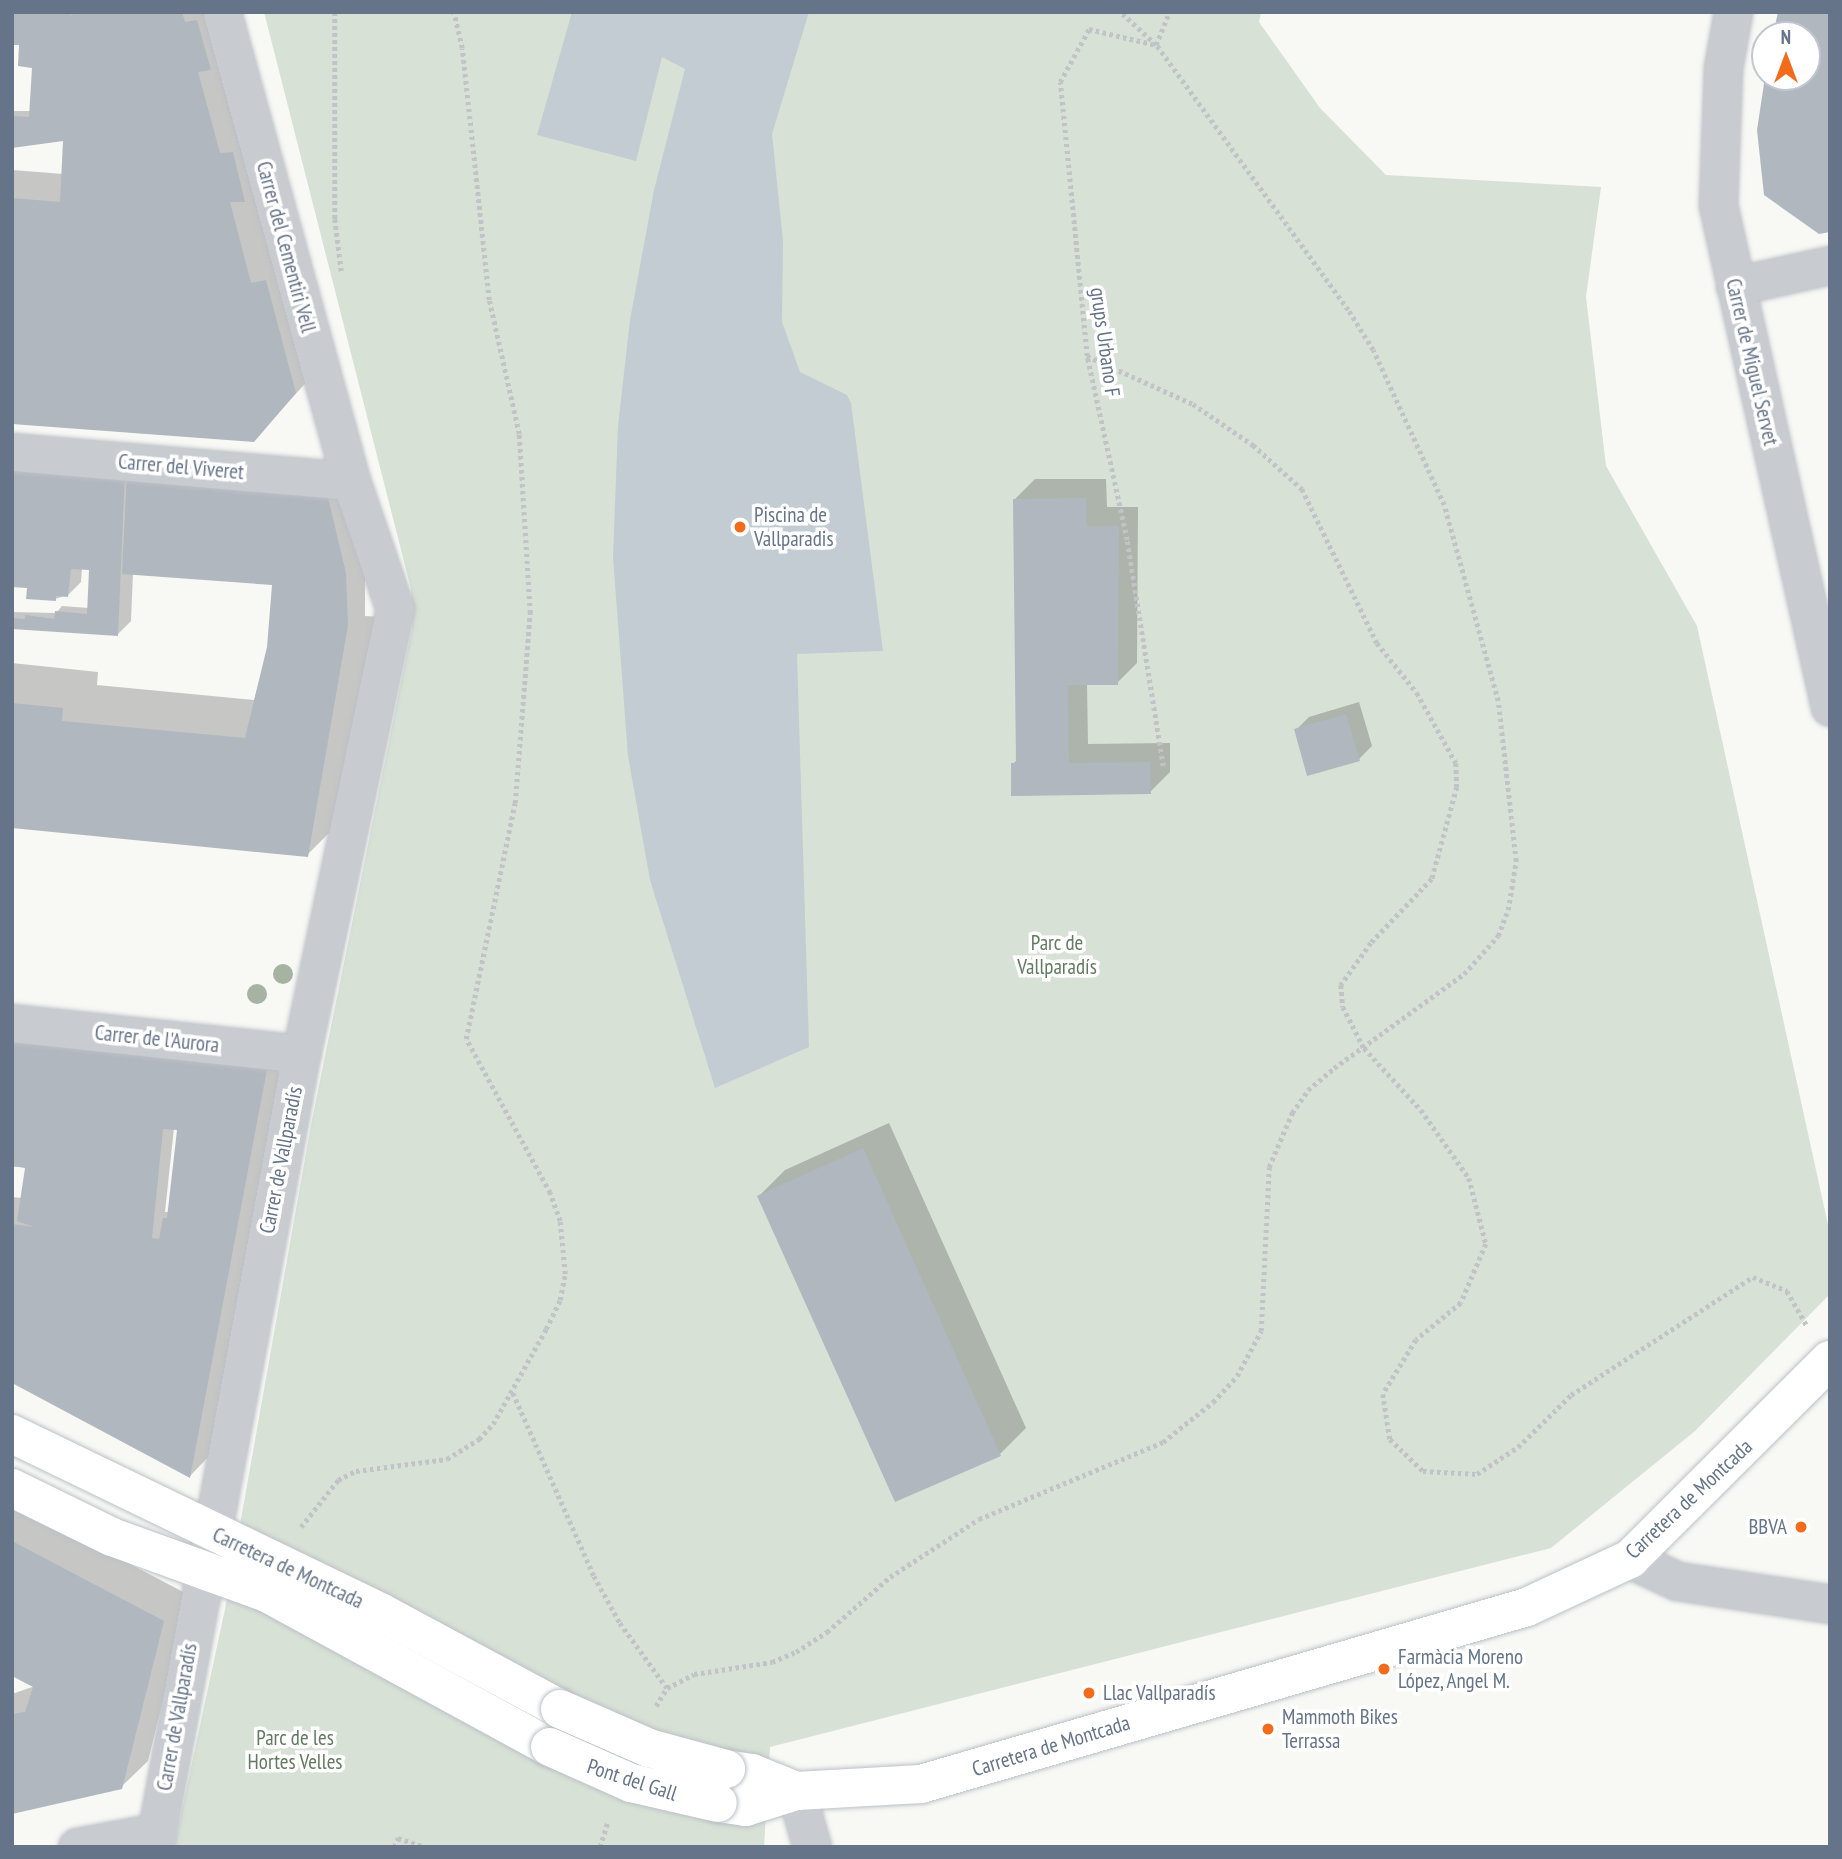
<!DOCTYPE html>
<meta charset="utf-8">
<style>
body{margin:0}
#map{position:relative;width:1842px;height:1859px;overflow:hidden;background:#f8f8f5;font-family:"PT Sans Narrow",sans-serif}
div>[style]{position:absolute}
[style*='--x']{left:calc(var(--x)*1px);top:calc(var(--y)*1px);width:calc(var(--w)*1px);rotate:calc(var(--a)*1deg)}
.green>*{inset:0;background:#d8e1d6}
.water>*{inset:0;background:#c2ccd2}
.shadow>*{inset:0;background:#0003}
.building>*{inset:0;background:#b1b7bf}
.path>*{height:4.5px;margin-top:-2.25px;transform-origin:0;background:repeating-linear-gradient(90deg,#c1c3c6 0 3.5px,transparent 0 7px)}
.roads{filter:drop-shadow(0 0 2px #bcc0c6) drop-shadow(0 0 2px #bcc0c6)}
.street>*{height:37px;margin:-18.5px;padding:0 18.5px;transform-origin:18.5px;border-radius:18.5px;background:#c8cbcf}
.secondary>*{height:38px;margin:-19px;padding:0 19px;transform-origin:19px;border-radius:19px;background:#fff}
.bridges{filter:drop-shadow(0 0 2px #bcc0c6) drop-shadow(0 0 2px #bcc0c6)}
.secondary-bridge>*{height:38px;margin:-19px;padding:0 19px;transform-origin:19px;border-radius:19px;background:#fff}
.trees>*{width:20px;height:20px;margin:-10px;border-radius:50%;background:#a6b3a3}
.dots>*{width:19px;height:19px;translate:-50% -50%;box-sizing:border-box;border:4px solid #fff;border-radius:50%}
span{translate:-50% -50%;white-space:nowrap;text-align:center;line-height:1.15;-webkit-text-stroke:7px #fff;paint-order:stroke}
.street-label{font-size:21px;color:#657489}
.poi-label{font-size:21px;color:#657489}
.left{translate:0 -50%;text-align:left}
.right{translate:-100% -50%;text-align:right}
.park-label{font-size:21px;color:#627a60}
.frame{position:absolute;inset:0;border:14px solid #657489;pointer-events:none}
.north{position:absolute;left:1751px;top:21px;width:70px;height:70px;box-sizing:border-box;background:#fff;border:2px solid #c1c7d0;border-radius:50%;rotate:0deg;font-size:19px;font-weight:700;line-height:28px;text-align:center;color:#657489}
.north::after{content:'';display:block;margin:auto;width:24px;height:32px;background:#f26c1c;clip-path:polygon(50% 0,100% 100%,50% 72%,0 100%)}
</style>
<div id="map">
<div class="green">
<div style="clip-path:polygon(264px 12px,1261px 12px,1259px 22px,1320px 108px,1386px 175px,1601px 187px,1586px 297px,1606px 466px,1697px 626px,1830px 1234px,1830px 1294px,1695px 1431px,1551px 1548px,770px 1747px,764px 1847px,174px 1847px,225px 1609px,311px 1125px,412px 628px,411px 589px)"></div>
</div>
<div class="water">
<div style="clip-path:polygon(572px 12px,809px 12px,772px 134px,783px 241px,782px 322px,800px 372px,847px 395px,851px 403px,883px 651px,797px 654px,809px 1047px,715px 1088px,650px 880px,628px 756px,613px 557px,618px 426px,630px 320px,654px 190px,685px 69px,662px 57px,636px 161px,537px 135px)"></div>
</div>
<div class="shadow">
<div style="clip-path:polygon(12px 12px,228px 12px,321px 366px,253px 441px,12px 422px,12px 170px,63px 174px,66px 136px,12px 146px,12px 111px,31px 111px,34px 66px)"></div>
<div style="clip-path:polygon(12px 451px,346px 470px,365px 552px,365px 616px,381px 617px,343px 819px,307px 855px,12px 826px,12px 663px,98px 672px,97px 685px,254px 700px,269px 644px,274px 583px,133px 573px,131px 621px,117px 635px,12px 627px,12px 612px,56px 613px,62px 606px,89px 608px,91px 569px,82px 568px,81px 582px,68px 595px,55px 599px)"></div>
<div style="clip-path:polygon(1035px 479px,1106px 479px,1107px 507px,1138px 507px,1137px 663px,1117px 683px,1087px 683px,1088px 744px,1170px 743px,1170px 772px,1150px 792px,1013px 764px,1018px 759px,1015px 499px)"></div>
<div style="clip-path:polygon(1359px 702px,1372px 746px,1359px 759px,1296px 730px,1309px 717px)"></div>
<div style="clip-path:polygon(evenodd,12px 1025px,287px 1045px,215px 1450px,190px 1476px,12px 1381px,12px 1197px,22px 1198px,27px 1166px,12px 1167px,12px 1025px,174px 1128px,178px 1129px,170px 1212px,165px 1212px,174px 1128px)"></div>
<div style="clip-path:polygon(889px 1123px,1026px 1428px,1000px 1454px,759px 1196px,785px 1170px)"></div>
<div style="clip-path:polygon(12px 1502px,189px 1595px,148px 1761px,121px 1787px,12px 1812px,12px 1694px,35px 1686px,12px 1674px)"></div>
</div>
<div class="building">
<div style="clip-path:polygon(12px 12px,72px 12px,71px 18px,73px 12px,182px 12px,185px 22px,197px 20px,211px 70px,198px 72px,220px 153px,233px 152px,245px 202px,230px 202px,251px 283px,266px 280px,296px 393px,254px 442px,12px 424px,12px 198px,60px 202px,63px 141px,12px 148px,12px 116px,29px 117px,32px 68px,18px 66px,19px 45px,12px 45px)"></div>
<div style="clip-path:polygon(1778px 12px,1830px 12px,1830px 232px,1819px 234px,1764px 195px,1757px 130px,1765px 77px,1807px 77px,1807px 35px,1773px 35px)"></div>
<div style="clip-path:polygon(12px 466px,125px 473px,118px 636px,12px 629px,12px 618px,25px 619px,25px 615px,54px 619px,55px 611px,87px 614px,89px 570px,71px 569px,68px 597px,56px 596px,56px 601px,26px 599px,27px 588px,12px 587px)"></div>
<div style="clip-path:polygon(127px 473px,326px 489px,346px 573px,348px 625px,308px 857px,12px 828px,12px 703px,63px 708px,62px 721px,245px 738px,267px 647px,272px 585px,122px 574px)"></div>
<div style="clip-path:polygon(1086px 498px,1087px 526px,1119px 526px,1118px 685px,1068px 685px,1069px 763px,1150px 762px,1151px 794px,1011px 796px,1011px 763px,1016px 763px,1013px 499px)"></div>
<div style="clip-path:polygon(1346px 714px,1360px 761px,1307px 776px,1294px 729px)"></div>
<div style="clip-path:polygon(evenodd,12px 1039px,268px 1064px,190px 1478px,12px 1383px,12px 1224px,34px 1227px,17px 1221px,25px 1168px,12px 1166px,12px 1039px,163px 1129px,177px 1130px,167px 1218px,163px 1218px,159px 1239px,152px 1238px,163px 1129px)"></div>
<div style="clip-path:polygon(863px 1148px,1001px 1456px,895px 1502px,757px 1196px)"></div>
<div style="clip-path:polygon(12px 1541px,164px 1621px,122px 1789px,12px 1814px,12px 1714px,25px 1712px,33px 1687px,12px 1676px)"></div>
</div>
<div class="path">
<div style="--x:335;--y:12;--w:207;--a:90"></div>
<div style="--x:335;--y:219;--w:56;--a:82.9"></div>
<div style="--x:1087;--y:356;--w:116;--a:24.4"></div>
<div style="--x:1193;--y:404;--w:73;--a:34.3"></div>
<div style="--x:1253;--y:445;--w:66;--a:41.9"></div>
<div style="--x:1302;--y:489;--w:171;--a:64"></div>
<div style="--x:1377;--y:643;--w:64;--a:51.3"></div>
<div style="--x:1417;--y:693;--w:80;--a:60.9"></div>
<div style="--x:1456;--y:763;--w:24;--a:88"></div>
<div style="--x:1457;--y:787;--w:95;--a:105.2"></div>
<div style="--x:1432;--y:879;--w:88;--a:133.6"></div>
<div style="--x:1371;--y:943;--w:52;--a:125.5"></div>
<div style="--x:1341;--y:985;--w:22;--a:85"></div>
<div style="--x:1343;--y:1007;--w:46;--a:62.9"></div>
<div style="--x:1364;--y:1048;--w:84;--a:47.4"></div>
<div style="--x:1421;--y:1110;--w:83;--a:54.8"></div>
<div style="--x:1469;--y:1178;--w:68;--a:75.6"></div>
<div style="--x:1486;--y:1244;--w:64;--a:113"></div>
<div style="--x:1461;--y:1303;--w:58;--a:140.6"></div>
<div style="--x:1416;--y:1340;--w:63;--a:121.4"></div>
<div style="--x:1383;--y:1394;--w:46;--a:81.2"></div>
<div style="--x:1390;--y:1439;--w:46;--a:44.1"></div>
<div style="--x:1423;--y:1471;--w:54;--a:3.2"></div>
<div style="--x:1477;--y:1474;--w:49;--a:-33.4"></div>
<div style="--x:1518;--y:1447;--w:74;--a:-44.5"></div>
<div style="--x:1571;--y:1395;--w:217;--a:-33"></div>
<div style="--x:1753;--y:1277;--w:37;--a:22"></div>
<div style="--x:1787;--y:1291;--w:39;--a:60"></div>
<div style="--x:1163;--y:766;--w:229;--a:-99.1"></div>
<div style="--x:1127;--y:540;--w:188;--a:-102.3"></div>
<div style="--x:1087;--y:356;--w:275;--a:-95.6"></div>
<div style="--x:1060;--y:82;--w:60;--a:-61.3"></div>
<div style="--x:1089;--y:29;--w:69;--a:13.4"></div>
<div style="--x:1156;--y:45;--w:35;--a:-68"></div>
<div style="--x:513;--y:1393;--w:200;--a:66.1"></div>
<div style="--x:594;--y:1576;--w:54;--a:61"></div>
<div style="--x:620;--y:1623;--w:80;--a:54.1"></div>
<div style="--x:301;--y:1527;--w:60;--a:-51.8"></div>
<div style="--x:338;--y:1480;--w:20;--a:-27"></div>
<div style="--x:356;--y:1471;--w:92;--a:-7.5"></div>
<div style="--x:447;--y:1459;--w:38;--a:-32"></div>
<div style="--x:479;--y:1439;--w:21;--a:-47"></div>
<div style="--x:493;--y:1424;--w:109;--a:-60.8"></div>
<div style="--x:546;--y:1329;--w:32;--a:-64"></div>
<div style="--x:560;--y:1300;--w:26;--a:-79"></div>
<div style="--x:565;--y:1274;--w:53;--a:-95.4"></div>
<div style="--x:560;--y:1221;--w:30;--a:-110"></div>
<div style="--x:550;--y:1193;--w:175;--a:-118.6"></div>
<div style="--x:466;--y:1039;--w:241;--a:-78.3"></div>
<div style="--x:515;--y:803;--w:191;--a:-85.5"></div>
<div style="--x:530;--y:613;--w:179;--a:-93.5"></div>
<div style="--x:519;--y:434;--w:137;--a:-102.6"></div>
<div style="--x:489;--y:300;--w:253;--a:-96.1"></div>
<div style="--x:462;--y:48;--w:37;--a:-103"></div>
<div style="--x:656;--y:1706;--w:21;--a:-59"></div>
<div style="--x:667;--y:1688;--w:30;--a:-27"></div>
<div style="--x:694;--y:1674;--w:79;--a:-8.7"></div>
<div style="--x:772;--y:1662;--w:26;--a:-23"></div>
<div style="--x:796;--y:1652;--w:37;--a:-33"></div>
<div style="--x:827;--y:1632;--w:84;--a:-41.1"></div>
<div style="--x:890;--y:1577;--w:106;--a:-33.1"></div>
<div style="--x:979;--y:1519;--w:199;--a:-22.7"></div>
<div style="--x:1163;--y:1442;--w:64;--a:-38.7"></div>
<div style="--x:1213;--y:1402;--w:35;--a:-47"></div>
<div style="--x:1237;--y:1376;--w:51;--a:-61.9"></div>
<div style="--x:1261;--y:1331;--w:164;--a:-87.2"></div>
<div style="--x:1269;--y:1167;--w:59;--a:-66.9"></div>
<div style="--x:1292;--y:1113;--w:28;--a:-55"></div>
<div style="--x:1308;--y:1090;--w:34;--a:-40"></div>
<div style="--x:1334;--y:1068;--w:160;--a:-35.9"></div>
<div style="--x:1464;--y:974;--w:51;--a:-48.2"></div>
<div style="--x:1498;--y:936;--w:28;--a:-69"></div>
<div style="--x:1508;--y:910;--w:50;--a:-80.7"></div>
<div style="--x:1516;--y:861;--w:161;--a:-96.4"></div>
<div style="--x:1498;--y:701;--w:203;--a:-105.4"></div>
<div style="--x:1444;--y:505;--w:170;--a:-114.6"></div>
<div style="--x:1373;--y:350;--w:47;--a:-122"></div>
<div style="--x:1348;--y:310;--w:327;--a:-125.9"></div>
<div style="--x:1156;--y:45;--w:49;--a:-137.5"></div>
<div style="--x:394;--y:1847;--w:10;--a:-66"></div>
<div style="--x:398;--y:1838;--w:28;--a:19"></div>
<div style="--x:600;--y:1847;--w:27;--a:-73"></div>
</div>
<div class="roads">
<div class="street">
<div style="--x:1733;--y:12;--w:57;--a:100.1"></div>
<div style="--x:1723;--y:68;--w:137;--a:92.1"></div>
<div style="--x:1718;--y:205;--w:514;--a:77.42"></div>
<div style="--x:1735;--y:286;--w:97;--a:-12.5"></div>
<div style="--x:12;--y:452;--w:340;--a:4.9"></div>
<div style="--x:12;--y:1023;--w:291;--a:6.1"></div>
<div style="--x:1630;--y:1559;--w:52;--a:25.1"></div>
<div style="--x:1677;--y:1581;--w:155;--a:8.5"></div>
<div style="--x:796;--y:1791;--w:58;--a:74.1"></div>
<div style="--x:77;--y:1847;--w:81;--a:-10.6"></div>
<div style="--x:154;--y:1847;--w:807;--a:-79.5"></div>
<div style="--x:301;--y:1054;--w:455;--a:-78.1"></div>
<div style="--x:395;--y:609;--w:135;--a:-109"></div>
<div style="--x:351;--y:481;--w:486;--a:-105.4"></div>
</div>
<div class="secondary">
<div style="--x:12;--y:1434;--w:411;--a:25.8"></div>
<div style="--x:382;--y:1613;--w:202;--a:28.3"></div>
<div style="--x:12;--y:1488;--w:111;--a:26.1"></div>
<div style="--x:112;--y:1537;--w:165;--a:19.9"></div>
<div style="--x:267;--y:1593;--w:322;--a:28.6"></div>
<div style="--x:726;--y:1769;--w:26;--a:9"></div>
<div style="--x:752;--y:1773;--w:48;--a:22.2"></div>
<div style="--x:718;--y:1803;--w:28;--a:8"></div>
<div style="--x:746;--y:1807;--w:52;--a:-17.7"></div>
<div style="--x:796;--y:1791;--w:125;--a:-3.2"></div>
<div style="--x:921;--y:1784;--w:631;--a:-16.28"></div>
<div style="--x:1527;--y:1607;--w:114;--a:-25"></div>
<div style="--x:1630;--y:1559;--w:282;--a:-44.9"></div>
</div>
</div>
<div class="bridges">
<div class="secondary-bridge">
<div style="--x:560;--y:1709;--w:97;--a:23.7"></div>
<div style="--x:649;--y:1748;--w:80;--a:15.3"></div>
<div style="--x:550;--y:1747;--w:89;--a:24"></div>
<div style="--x:631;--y:1783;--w:89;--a:12.9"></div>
</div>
</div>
<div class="trees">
<div style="left:283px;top:974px"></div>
<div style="left:257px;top:994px"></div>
</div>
<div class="dots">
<div style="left:740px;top:527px;background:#f26c1c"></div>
<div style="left:1801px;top:1527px;background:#f26c1c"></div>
<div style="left:1384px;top:1669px;background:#f26c1c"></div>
<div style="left:1089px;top:1693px;background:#f26c1c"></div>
<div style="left:1268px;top:1729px;background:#f26c1c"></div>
</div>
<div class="street-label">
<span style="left:286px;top:247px;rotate:75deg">Carrer del Cementiri Vell</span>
<span style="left:1105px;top:342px;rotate:82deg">grups Urbano F</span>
<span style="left:1752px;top:362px;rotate:77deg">Carrer de Miguel Servet</span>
<span style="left:181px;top:467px;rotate:5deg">Carrer del Viveret</span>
<span style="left:157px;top:1039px;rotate:6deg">Carrer de l'Aurora</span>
<span style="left:281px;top:1160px;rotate:-79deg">Carrer de Vallparadís</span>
<span style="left:1689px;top:1499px;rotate:-43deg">Carretera de Montcada</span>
<span style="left:288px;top:1568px;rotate:25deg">Carretera de Montcada</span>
<span style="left:177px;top:1717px;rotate:-80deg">Carrer de Vallparadís</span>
<span style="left:1051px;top:1746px;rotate:-17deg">Carretera de Montcada</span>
<span style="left:632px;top:1780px;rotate:18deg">Pont del Gall</span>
</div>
<div class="poi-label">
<span class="left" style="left:754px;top:527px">Piscina de<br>Vallparadis</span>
<span class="right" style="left:1787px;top:1527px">BBVA</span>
<span class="left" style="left:1398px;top:1669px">Farmàcia Moreno<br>López, Angel M.</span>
<span class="left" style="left:1103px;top:1693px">Llac Vallparadís</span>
<span class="left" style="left:1282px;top:1729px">Mammoth Bikes<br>Terrassa</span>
</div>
<div class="park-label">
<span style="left:1057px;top:955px">Parc de<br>Vallparadís</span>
<span style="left:295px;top:1750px">Parc de les<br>Hortes Velles</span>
</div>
<div class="frame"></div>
<div class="north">N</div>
</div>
